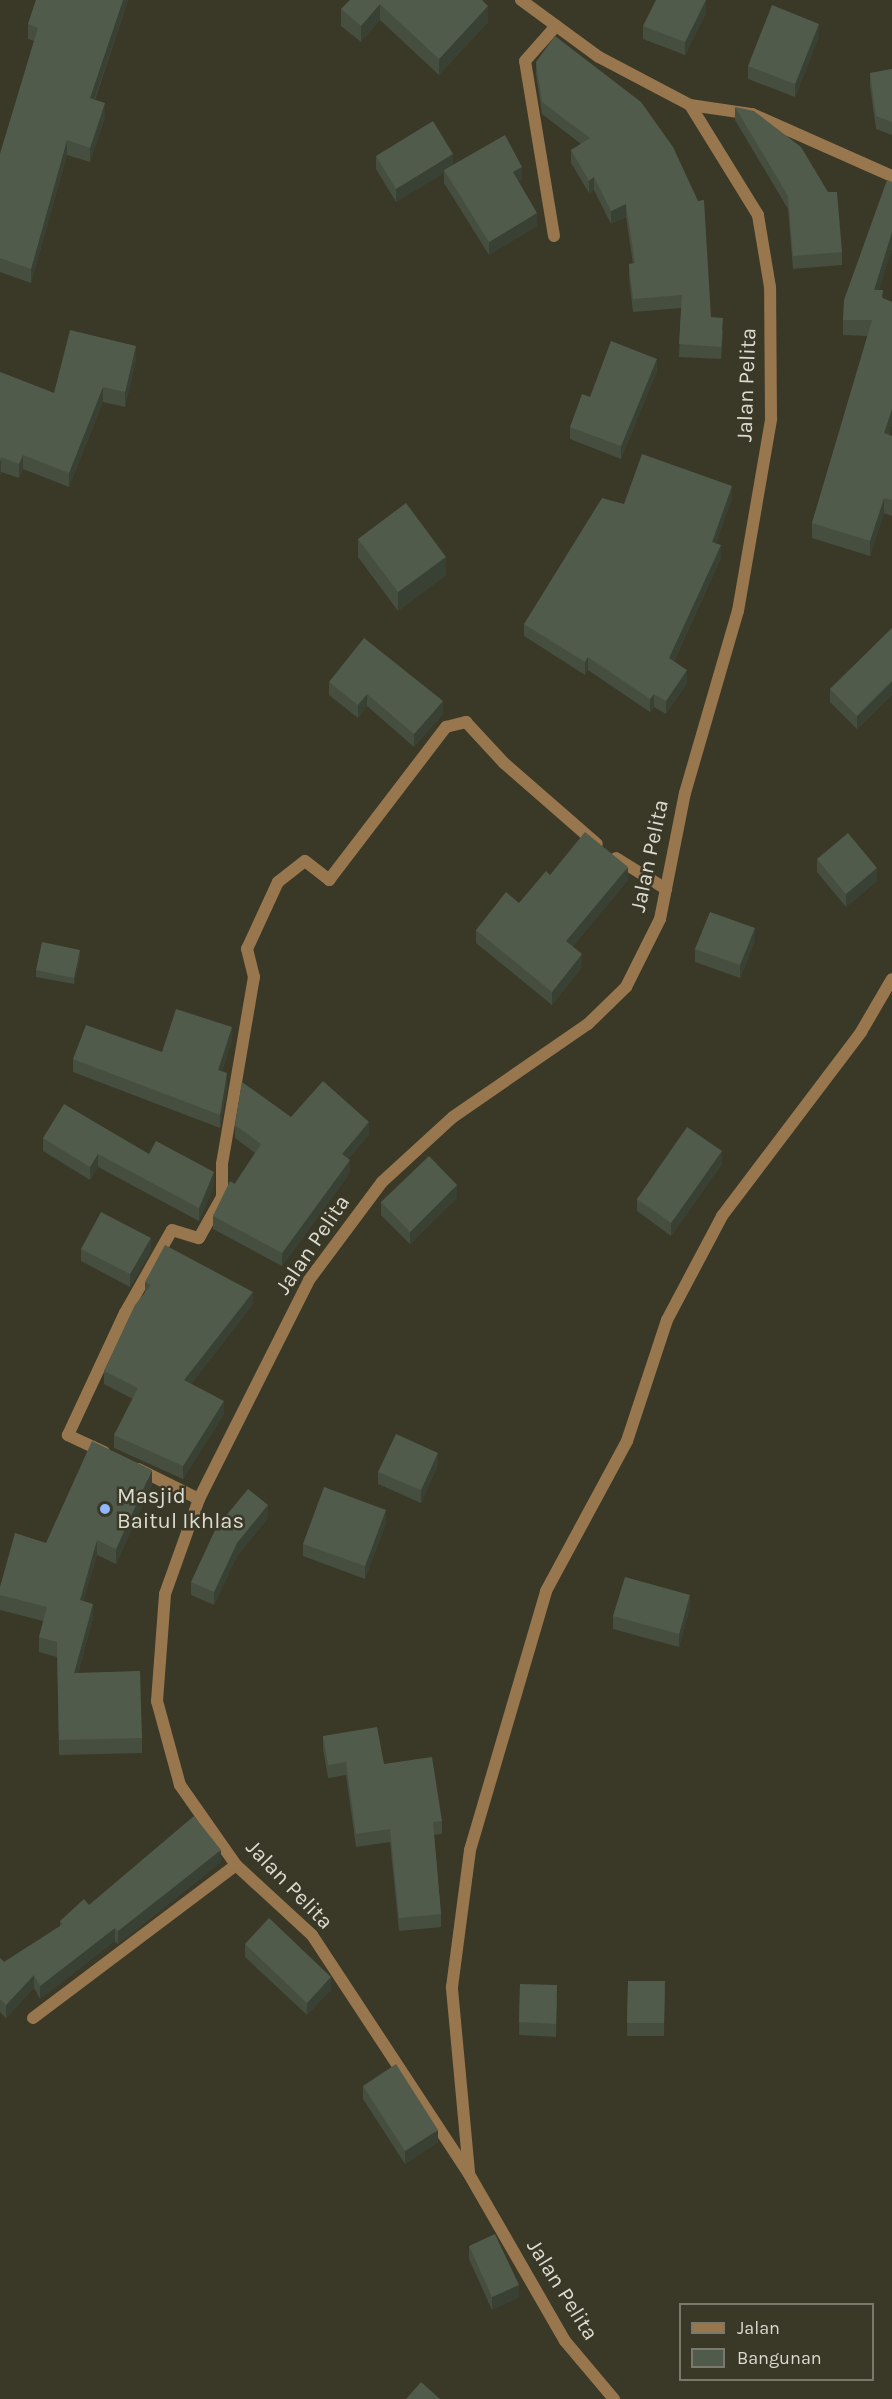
<!DOCTYPE html>
<style>
body{margin:0}
#map{position:relative;width:892px;height:2399px;overflow:hidden;background:#3a3827;font-family:Karla,sans-serif}
div>[style]{position:absolute}
[style*='--x']{left:calc(var(--x)*1px);top:calc(var(--y)*1px);width:calc(var(--w)*1px);rotate:calc(var(--a)*1deg)}
.minor>*{height:12px;margin:-6px;padding:0 6px;transform-origin:6px;border-radius:6px;background:#98764e}
.wall>*{inset:0;background:#464e40}
.shaded-wall>*{inset:0;background:#394034}
.building>*{inset:0;background:#515b4b}
.dots>*{width:16px;height:16px;translate:-50% -50%;box-sizing:border-box;border:3px solid #3a3827;border-radius:50%}
span{translate:-50% -50%;white-space:nowrap;text-align:center;line-height:1.15;-webkit-text-stroke:5px #3a3827;paint-order:stroke}
.street-label{font-size:22px;color:#dcdbd0}
.poi-label{font-size:22px;color:#dcdbd0}
.left{translate:0 -50%;text-align:left}
.legend{position:absolute;left:679px;top:2303px;width:195px;height:78px;box-sizing:border-box;background:#3a3827;border:2px solid #7b796b;margin:0;padding:8px 10px;list-style:none;font-size:18px;color:#dcdbd0}
.legend li{display:flex;align-items:center;gap:12px;height:30px}
.legend b{width:30px;border:2px solid #7b796b}
</style>
<div id="map">
<div class="minor">
<div style="--x:521;--y:0;--w:97;--a:36.2"></div>
<div style="--x:599;--y:57;--w:103;--a:27.8"></div>
<div style="--x:690;--y:105;--w:63;--a:8.3"></div>
<div style="--x:752;--y:114;--w:153;--a:23.9"></div>
<div style="--x:554;--y:236;--w:177;--a:-99.4"></div>
<div style="--x:525;--y:61;--w:47;--a:-48.5"></div>
<div style="--x:616;--y:858;--w:59;--a:31.8"></div>
<div style="--x:104;--y:1452;--w:40;--a:-155"></div>
<div style="--x:68;--y:1435;--w:135;--a:-65"></div>
<div style="--x:125;--y:1313;--w:95;--a:-60.5"></div>
<div style="--x:172;--y:1230;--w:28;--a:17"></div>
<div style="--x:199;--y:1238;--w:47;--a:-60.7"></div>
<div style="--x:222;--y:1197;--w:33;--a:-90"></div>
<div style="--x:222;--y:1164;--w:190;--a:-80.3"></div>
<div style="--x:254;--y:977;--w:29;--a:-104"></div>
<div style="--x:247;--y:949;--w:74;--a:-65.2"></div>
<div style="--x:278;--y:882;--w:34;--a:-38"></div>
<div style="--x:305;--y:861;--w:31;--a:38"></div>
<div style="--x:329;--y:880;--w:193;--a:-52.6"></div>
<div style="--x:446;--y:727;--w:21;--a:-14"></div>
<div style="--x:466;--y:722;--w:56;--a:47.2"></div>
<div style="--x:504;--y:763;--w:123;--a:41.1"></div>
<div style="--x:138;--y:1469;--w:68;--a:26.2"></div>
<div style="--x:33;--y:2018;--w:254;--a:-37"></div>
<div style="--x:469;--y:2172;--w:186;--a:-95.3"></div>
<div style="--x:452;--y:1987;--w:138;--a:-82.5"></div>
<div style="--x:470;--y:1850;--w:270;--a:-73.6"></div>
<div style="--x:546;--y:1591;--w:170;--a:-61.6"></div>
<div style="--x:627;--y:1441;--w:127;--a:-71.7"></div>
<div style="--x:667;--y:1320;--w:118;--a:-62.1"></div>
<div style="--x:722;--y:1216;--w:231;--a:-52.9"></div>
<div style="--x:861;--y:1032;--w:61;--a:-59.7"></div>
<div style="--x:614;--y:2399;--w:76;--a:-130.2"></div>
<div style="--x:565;--y:2341;--w:193;--a:-119.9"></div>
<div style="--x:469;--y:2174;--w:286;--a:-123.3"></div>
<div style="--x:312;--y:1935;--w:103;--a:-137.4"></div>
<div style="--x:236;--y:1865;--w:98;--a:-125"></div>
<div style="--x:180;--y:1785;--w:87;--a:-105.3"></div>
<div style="--x:157;--y:1701;--w:107;--a:-85.7"></div>
<div style="--x:165;--y:1594;--w:101;--a:-70.3"></div>
<div style="--x:199;--y:1499;--w:245;--a:-63.3"></div>
<div style="--x:309;--y:1280;--w:122;--a:-53.3"></div>
<div style="--x:382;--y:1182;--w:96;--a:-42.5"></div>
<div style="--x:453;--y:1117;--w:164;--a:-34.6"></div>
<div style="--x:588;--y:1024;--w:53;--a:-44.2"></div>
<div style="--x:626;--y:987;--w:76;--a:-63.4"></div>
<div style="--x:660;--y:919;--w:128;--a:-78.8"></div>
<div style="--x:685;--y:793;--w:190;--a:-73.8"></div>
<div style="--x:738;--y:611;--w:195;--a:-80.2"></div>
<div style="--x:771;--y:419;--w:132;--a:-90.4"></div>
<div style="--x:770;--y:287;--w:73;--a:-99.5"></div>
<div style="--x:758;--y:215;--w:129;--a:-121.7"></div>
</div>
<div class="wall">
<div style="clip-path:polygon(36px 0,128px 0,95px 100px,105px 117px,90px 162px,67px 155px,31px 283px,0 272px,0 154px,34px 41px,28px 39px,28px 24px)"></div>
<div style="clip-path:polygon(350px 0,482px 0,488px 22px,439px 75px,380px 20px,361px 42px,341px 26px,341px 9px)"></div>
<div style="clip-path:polygon(706px 13px,685px 55px,643px 39px,643px 26px)"></div>
<div style="clip-path:polygon(555px 36px,711px 317px,723px 331px,721px 359px,679px 357px,681px 308px,633px 312px,629px 277px,629px 264px,633px 264px,626px 217px,611px 224px,594px 190px,589px 193px,571px 163px,571px 150px,581px 144px,542px 114px,536px 74px,536px 62px)"></div>
<div style="clip-path:polygon(819px 37px,795px 97px,748px 79px,748px 66px)"></div>
<div style="clip-path:polygon(892px 69px,892px 135px,876px 129px,870px 86px,870px 73px)"></div>
<div style="clip-path:polygon(735px 107px,842px 252px,842px 265px,793px 269px,788px 209px,735px 120px)"></div>
<div style="clip-path:polygon(376px 156px,453px 165px,522px 179px,518px 182px,537px 226px,489px 255px,444px 183px,444px 173px,396px 202px,376px 169px)"></div>
<div style="clip-path:polygon(892px 182px,892px 248px,879px 290px,883px 298px,892px 302px,892px 424px,889px 435px,892px 436px,892px 516px,884px 513px,870px 556px,812px 538px,812px 523px,868px 336px,843px 335px,843px 320px)"></div>
<div style="clip-path:polygon(136px 360px,125px 407px,103px 402px,69px 487px,23px 469px,19px 478px,1px 472px,0 476px,0 372px,54px 393px)"></div>
<div style="clip-path:polygon(657px 371px,621px 459px,570px 439px,570px 427px,590px 397px)"></div>
<div style="clip-path:polygon(732px 499px,716px 543px,721px 558px,674px 661px,687px 683px,666px 714px,654px 707px,650px 712px,588px 670px,585px 675px,524px 636px,524px 624px,624px 504px)"></div>
<div style="clip-path:polygon(358px 539px,446px 575px,398px 611px,358px 557px)"></div>
<div style="clip-path:polygon(892px 628px,892px 694px,857px 729px,830px 702px,830px 689px)"></div>
<div style="clip-path:polygon(329px 682px,443px 714px,414px 747px,367px 706px,358px 718px,329px 695px)"></div>
<div style="clip-path:polygon(817px 859px,877px 881px,846px 907px,817px 872px)"></div>
<div style="clip-path:polygon(550px 875px,628px 880px,573px 946px,582px 967px,552px 1005px,476px 943px,476px 930px,519px 903px)"></div>
<div style="clip-path:polygon(755px 941px,740px 978px,695px 962px,695px 949px)"></div>
<div style="clip-path:polygon(80px 957px,74px 984px,36px 977px,36px 970px)"></div>
<div style="clip-path:polygon(232px 1040px,222px 1071px,227px 1086px,220px 1128px,73px 1072px,73px 1059px,162px 1052px)"></div>
<div style="clip-path:polygon(291px 1117px,369px 1135px,348px 1159px,350px 1173px,282px 1266px,213px 1229px,213px 1216px,255px 1153px,235px 1138px,235px 1125px)"></div>
<div style="clip-path:polygon(43px 1138px,149px 1154px,214px 1185px,199px 1221px,98px 1167px,90px 1180px,43px 1151px)"></div>
<div style="clip-path:polygon(722px 1164px,671px 1236px,637px 1211px,637px 1199px)"></div>
<div style="clip-path:polygon(457px 1198px,410px 1244px,381px 1215px,381px 1202px)"></div>
<div style="clip-path:polygon(81px 1249px,151px 1251px,130px 1287px,81px 1261px)"></div>
<div style="clip-path:polygon(145px 1282px,253px 1304px,191px 1384px,224px 1414px,183px 1479px,114px 1448px,114px 1435px,133px 1399px,104px 1384px,104px 1371px,145px 1293px)"></div>
<div style="clip-path:polygon(438px 1465px,421px 1503px,378px 1484px,378px 1472px)"></div>
<div style="clip-path:polygon(152px 1485px,116px 1564px,97px 1555px,83px 1601px,93px 1618px,78px 1673px,142px 1738px,142px 1753px,59px 1755px,57px 1657px,39px 1652px,39px 1637px,43px 1621px,0 1610px,0 1587px,46px 1543px)"></div>
<div style="clip-path:polygon(268px 1518px,237px 1556px,214px 1605px,191px 1595px,191px 1582px)"></div>
<div style="clip-path:polygon(386px 1523px,365px 1579px,303px 1556px,303px 1544px)"></div>
<div style="clip-path:polygon(690px 1608px,679px 1647px,613px 1629px,613px 1616px)"></div>
<div style="clip-path:polygon(323px 1736px,384px 1764px,442px 1821px,442px 1834px,434px 1835px,441px 1914px,441px 1927px,399px 1931px,390px 1842px,356px 1847px,346px 1775px,328px 1778px,323px 1749px)"></div>
<div style="clip-path:polygon(221px 1862px,118px 1944px,115px 1941px,40px 1999px,34px 1988px,6px 2018px,0 2012px,0 1958px,4px 1962px,60px 1927px,60px 1921px,89px 1905px)"></div>
<div style="clip-path:polygon(245px 1944px,331px 1990px,307px 2015px,245px 1957px)"></div>
<div style="clip-path:polygon(628px 1981px,665px 1981px,664px 2036px,627px 2036px)"></div>
<div style="clip-path:polygon(520px 1984px,557px 1998px,556px 2037px,519px 2035px)"></div>
<div style="clip-path:polygon(363px 2086px,438px 2142px,405px 2164px,363px 2099px)"></div>
<div style="clip-path:polygon(469px 2246px,519px 2297px,492px 2310px,469px 2259px)"></div>
</div>
<div class="shaded-wall">
<div style="clip-path:polygon(123px 0,128px 0,90px 112px,90px 98px)"></div>
<div style="clip-path:polygon(706px 0,706px 13px,685px 55px,685px 42px)"></div>
<div style="clip-path:polygon(380px 4px,380px 20px,361px 42px,361px 26px)"></div>
<div style="clip-path:polygon(488px 6px,488px 22px,439px 75px,439px 59px)"></div>
<div style="clip-path:polygon(819px 24px,819px 37px,795px 97px,795px 84px)"></div>
<div style="clip-path:polygon(105px 103px,105px 117px,90px 162px,90px 148px)"></div>
<div style="clip-path:polygon(67px 140px,67px 155px,31px 283px,31px 269px)"></div>
<div style="clip-path:polygon(453px 154px,453px 167px,444px 170px,444px 173px,396px 202px,396px 189px)"></div>
<div style="clip-path:polygon(522px 167px,522px 179px,513px 185px,513px 172px)"></div>
<div style="clip-path:polygon(594px 177px,594px 190px,589px 193px,589px 181px)"></div>
<div style="clip-path:polygon(626px 204px,626px 217px,611px 224px,611px 211px)"></div>
<div style="clip-path:polygon(537px 213px,537px 226px,489px 255px,489px 242px)"></div>
<div style="clip-path:polygon(892px 232px,892px 248px,874px 306px,874px 290px)"></div>
<div style="clip-path:polygon(136px 346px,136px 360px,125px 407px,125px 392px)"></div>
<div style="clip-path:polygon(657px 359px,657px 371px,621px 459px,621px 446px)"></div>
<div style="clip-path:polygon(103px 387px,103px 402px,69px 487px,69px 473px)"></div>
<div style="clip-path:polygon(892px 409px,892px 424px,884px 449px,884px 433px)"></div>
<div style="clip-path:polygon(23px 455px,23px 469px,19px 478px,19px 464px)"></div>
<div style="clip-path:polygon(1px 457px,1px 472px,0 476px,0 462px)"></div>
<div style="clip-path:polygon(732px 486px,732px 499px,712px 554px,712px 542px)"></div>
<div style="clip-path:polygon(884px 498px,884px 513px,870px 556px,870px 541px)"></div>
<div style="clip-path:polygon(721px 545px,721px 558px,669px 671px,669px 658px)"></div>
<div style="clip-path:polygon(446px 557px,446px 575px,398px 611px,398px 592px)"></div>
<div style="clip-path:polygon(588px 657px,588px 670px,585px 675px,585px 662px)"></div>
<div style="clip-path:polygon(687px 670px,687px 683px,666px 714px,666px 701px)"></div>
<div style="clip-path:polygon(892px 681px,892px 694px,857px 729px,857px 716px)"></div>
<div style="clip-path:polygon(367px 694px,367px 706px,358px 718px,358px 705px)"></div>
<div style="clip-path:polygon(654px 694px,654px 707px,650px 712px,650px 699px)"></div>
<div style="clip-path:polygon(443px 701px,443px 714px,414px 747px,414px 734px)"></div>
<div style="clip-path:polygon(628px 867px,628px 880px,566px 954px,566px 941px)"></div>
<div style="clip-path:polygon(877px 868px,877px 881px,846px 907px,846px 894px)"></div>
<div style="clip-path:polygon(755px 928px,755px 941px,740px 978px,740px 965px)"></div>
<div style="clip-path:polygon(80px 950px,80px 957px,74px 984px,74px 978px)"></div>
<div style="clip-path:polygon(582px 954px,582px 967px,552px 1005px,552px 992px)"></div>
<div style="clip-path:polygon(232px 1027px,232px 1040px,218px 1083px,218px 1070px)"></div>
<div style="clip-path:polygon(227px 1073px,227px 1086px,220px 1128px,220px 1115px)"></div>
<div style="clip-path:polygon(369px 1122px,369px 1135px,342px 1167px,342px 1154px)"></div>
<div style="clip-path:polygon(722px 1151px,722px 1164px,671px 1236px,671px 1223px)"></div>
<div style="clip-path:polygon(98px 1154px,98px 1167px,90px 1180px,90px 1167px)"></div>
<div style="clip-path:polygon(350px 1160px,350px 1173px,282px 1266px,282px 1253px)"></div>
<div style="clip-path:polygon(214px 1172px,214px 1185px,199px 1221px,199px 1208px)"></div>
<div style="clip-path:polygon(457px 1185px,457px 1198px,410px 1244px,410px 1232px)"></div>
<div style="clip-path:polygon(151px 1238px,151px 1251px,130px 1287px,130px 1274px)"></div>
<div style="clip-path:polygon(253px 1292px,253px 1304px,184px 1393px,184px 1380px)"></div>
<div style="clip-path:polygon(224px 1401px,224px 1414px,183px 1479px,183px 1466px)"></div>
<div style="clip-path:polygon(438px 1453px,438px 1465px,421px 1503px,421px 1490px)"></div>
<div style="clip-path:polygon(152px 1470px,152px 1485px,116px 1564px,116px 1549px)"></div>
<div style="clip-path:polygon(268px 1505px,268px 1518px,237px 1556px,214px 1605px,214px 1592px,237px 1543px)"></div>
<div style="clip-path:polygon(386px 1510px,386px 1523px,365px 1579px,365px 1566px)"></div>
<div style="clip-path:polygon(97px 1540px,97px 1555px,80px 1615px,80px 1600px)"></div>
<div style="clip-path:polygon(690px 1595px,690px 1608px,679px 1647px,679px 1634px)"></div>
<div style="clip-path:polygon(93px 1604px,93px 1618px,74px 1688px,74px 1673px)"></div>
<div style="clip-path:polygon(221px 1850px,221px 1862px,118px 1944px,118px 1931px)"></div>
<div style="clip-path:polygon(115px 1928px,115px 1941px,40px 1999px,40px 1986px)"></div>
<div style="clip-path:polygon(34px 1975px,34px 1988px,6px 2018px,6px 2005px)"></div>
<div style="clip-path:polygon(331px 1977px,331px 1990px,307px 2015px,307px 2003px)"></div>
<div style="clip-path:polygon(438px 2130px,438px 2142px,405px 2164px,405px 2151px)"></div>
<div style="clip-path:polygon(519px 2285px,519px 2297px,492px 2310px,492px 2297px)"></div>
</div>
<div class="building">
<div style="clip-path:polygon(36px 0,123px 0,90px 98px,105px 103px,90px 148px,67px 140px,31px 269px,0 258px,0 154px,38px 28px,28px 24px)"></div>
<div style="clip-path:polygon(350px 0,482px 0,488px 6px,439px 59px,380px 4px,361px 26px,341px 9px)"></div>
<div style="clip-path:polygon(656px 0,706px 0,685px 42px,643px 26px)"></div>
<div style="clip-path:polygon(772px 5px,819px 24px,795px 84px,748px 66px)"></div>
<div style="clip-path:polygon(555px 36px,641px 102px,673px 147px,698px 201px,704px 200px,711px 317px,723px 318px,721px 347px,679px 344px,682px 295px,633px 299px,629px 264px,635px 263px,626px 204px,611px 211px,594px 177px,589px 181px,571px 150px,590px 138px,542px 102px,536px 62px)"></div>
<div style="clip-path:polygon(892px 69px,892px 122px,876px 116px,870px 73px)"></div>
<div style="clip-path:polygon(735px 107px,754px 111px,801px 147px,828px 192px,837px 192px,842px 252px,793px 256px,788px 196px)"></div>
<div style="clip-path:polygon(433px 121px,453px 154px,396px 189px,376px 156px)"></div>
<div style="clip-path:polygon(505px 135px,522px 167px,513px 172px,537px 213px,489px 242px,444px 170px)"></div>
<div style="clip-path:polygon(887px 180px,892px 182px,892px 232px,874px 290px,883px 290px,882px 298px,892px 302px,892px 409px,884px 433px,892px 436px,892px 500px,884px 498px,870px 541px,812px 523px,872px 320px,843px 320px,844px 300px)"></div>
<div style="clip-path:polygon(70px 330px,136px 346px,125px 392px,103px 387px,69px 473px,23px 455px,19px 464px,1px 457px,0 462px,0 372px,54px 393px)"></div>
<div style="clip-path:polygon(611px 341px,657px 359px,621px 446px,570px 427px,582px 394px,590px 397px)"></div>
<div style="clip-path:polygon(642px 454px,732px 486px,712px 542px,721px 545px,669px 658px,687px 670px,666px 701px,654px 694px,650px 699px,588px 657px,585px 662px,524px 624px,602px 498px,624px 504px)"></div>
<div style="clip-path:polygon(406px 503px,446px 557px,398px 592px,358px 539px)"></div>
<div style="clip-path:polygon(892px 628px,892px 681px,857px 716px,830px 689px)"></div>
<div style="clip-path:polygon(364px 638px,443px 701px,414px 734px,367px 694px,358px 705px,329px 682px)"></div>
<div style="clip-path:polygon(585px 832px,628px 867px,566px 941px,582px 954px,552px 992px,476px 930px,506px 892px,519px 903px,546px 871px,550px 875px)"></div>
<div style="clip-path:polygon(848px 833px,877px 868px,846px 894px,817px 859px)"></div>
<div style="clip-path:polygon(710px 912px,755px 928px,740px 965px,695px 949px)"></div>
<div style="clip-path:polygon(42px 942px,80px 950px,74px 978px,36px 970px)"></div>
<div style="clip-path:polygon(176px 1009px,232px 1027px,218px 1070px,227px 1073px,220px 1115px,73px 1059px,86px 1025px,162px 1052px)"></div>
<div style="clip-path:polygon(323px 1081px,369px 1122px,342px 1154px,350px 1160px,282px 1253px,213px 1216px,230px 1181px,235px 1184px,261px 1144px,235px 1125px,242px 1082px,291px 1117px)"></div>
<div style="clip-path:polygon(64px 1104px,149px 1154px,156px 1141px,214px 1172px,199px 1208px,98px 1154px,90px 1167px,43px 1138px)"></div>
<div style="clip-path:polygon(687px 1127px,722px 1151px,671px 1223px,637px 1199px)"></div>
<div style="clip-path:polygon(429px 1156px,457px 1185px,410px 1232px,381px 1202px)"></div>
<div style="clip-path:polygon(101px 1212px,151px 1238px,130px 1274px,81px 1249px)"></div>
<div style="clip-path:polygon(165px 1245px,253px 1292px,184px 1380px,224px 1401px,183px 1466px,114px 1435px,138px 1388px,104px 1371px,135px 1305px,151px 1285px,145px 1282px)"></div>
<div style="clip-path:polygon(396px 1434px,438px 1453px,421px 1490px,378px 1472px)"></div>
<div style="clip-path:polygon(92px 1441px,152px 1470px,116px 1549px,97px 1540px,80px 1600px,93px 1604px,74px 1673px,140px 1671px,142px 1738px,59px 1740px,57px 1642px,39px 1637px,47px 1607px,0 1595px,0 1587px,15px 1533px,46px 1543px)"></div>
<div style="clip-path:polygon(324px 1487px,386px 1510px,365px 1566px,303px 1544px)"></div>
<div style="clip-path:polygon(248px 1489px,268px 1505px,237px 1543px,214px 1592px,191px 1582px,216px 1528px)"></div>
<div style="clip-path:polygon(625px 1577px,690px 1595px,679px 1634px,613px 1616px)"></div>
<div style="clip-path:polygon(377px 1727px,384px 1764px,432px 1757px,442px 1821px,433px 1822px,441px 1914px,399px 1918px,390px 1829px,356px 1834px,346px 1762px,328px 1765px,323px 1736px)"></div>
<div style="clip-path:polygon(194px 1816px,221px 1850px,118px 1931px,115px 1928px,40px 1986px,34px 1975px,6px 2005px,0 1999px,0 1958px,4px 1962px,63px 1924px,60px 1921px,84px 1899px,89px 1905px)"></div>
<div style="clip-path:polygon(269px 1918px,331px 1977px,307px 2003px,245px 1944px)"></div>
<div style="clip-path:polygon(628px 1981px,665px 1981px,664px 2023px,627px 2023px)"></div>
<div style="clip-path:polygon(520px 1984px,557px 1985px,556px 2024px,519px 2022px)"></div>
<div style="clip-path:polygon(396px 2064px,438px 2130px,405px 2151px,363px 2086px)"></div>
<div style="clip-path:polygon(495px 2234px,519px 2285px,492px 2297px,469px 2246px)"></div>
<div style="clip-path:polygon(421px 2382px,440px 2399px,406px 2399px)"></div>
</div>
<div class="dots">
<div style="left:105px;top:1509px;background:#92b7fd"></div>
</div>
<div class="street-label">
<span style="left:747px;top:385px;rotate:-88deg">Jalan Pelita</span>
<span style="left:650px;top:856px;rotate:-78deg">Jalan Pelita</span>
<span style="left:313px;top:1245px;rotate:-56deg">Jalan Pelita</span>
<span style="left:289px;top:1885px;rotate:46deg">Jalan Pelita</span>
<span style="left:562px;top:2290px;rotate:58deg">Jalan Pelita</span>
</div>
<div class="poi-label">
<span class="left" style="left:117px;top:1509px">Masjid<br>Baitul Ikhlas</span>
</div>
<ul class="legend">
<li><b style="height:8px;background:#98764e"></b>Jalan</li>
<li><b style="height:16px;background:#515b4b"></b>Bangunan</li>
</ul>
</div>
